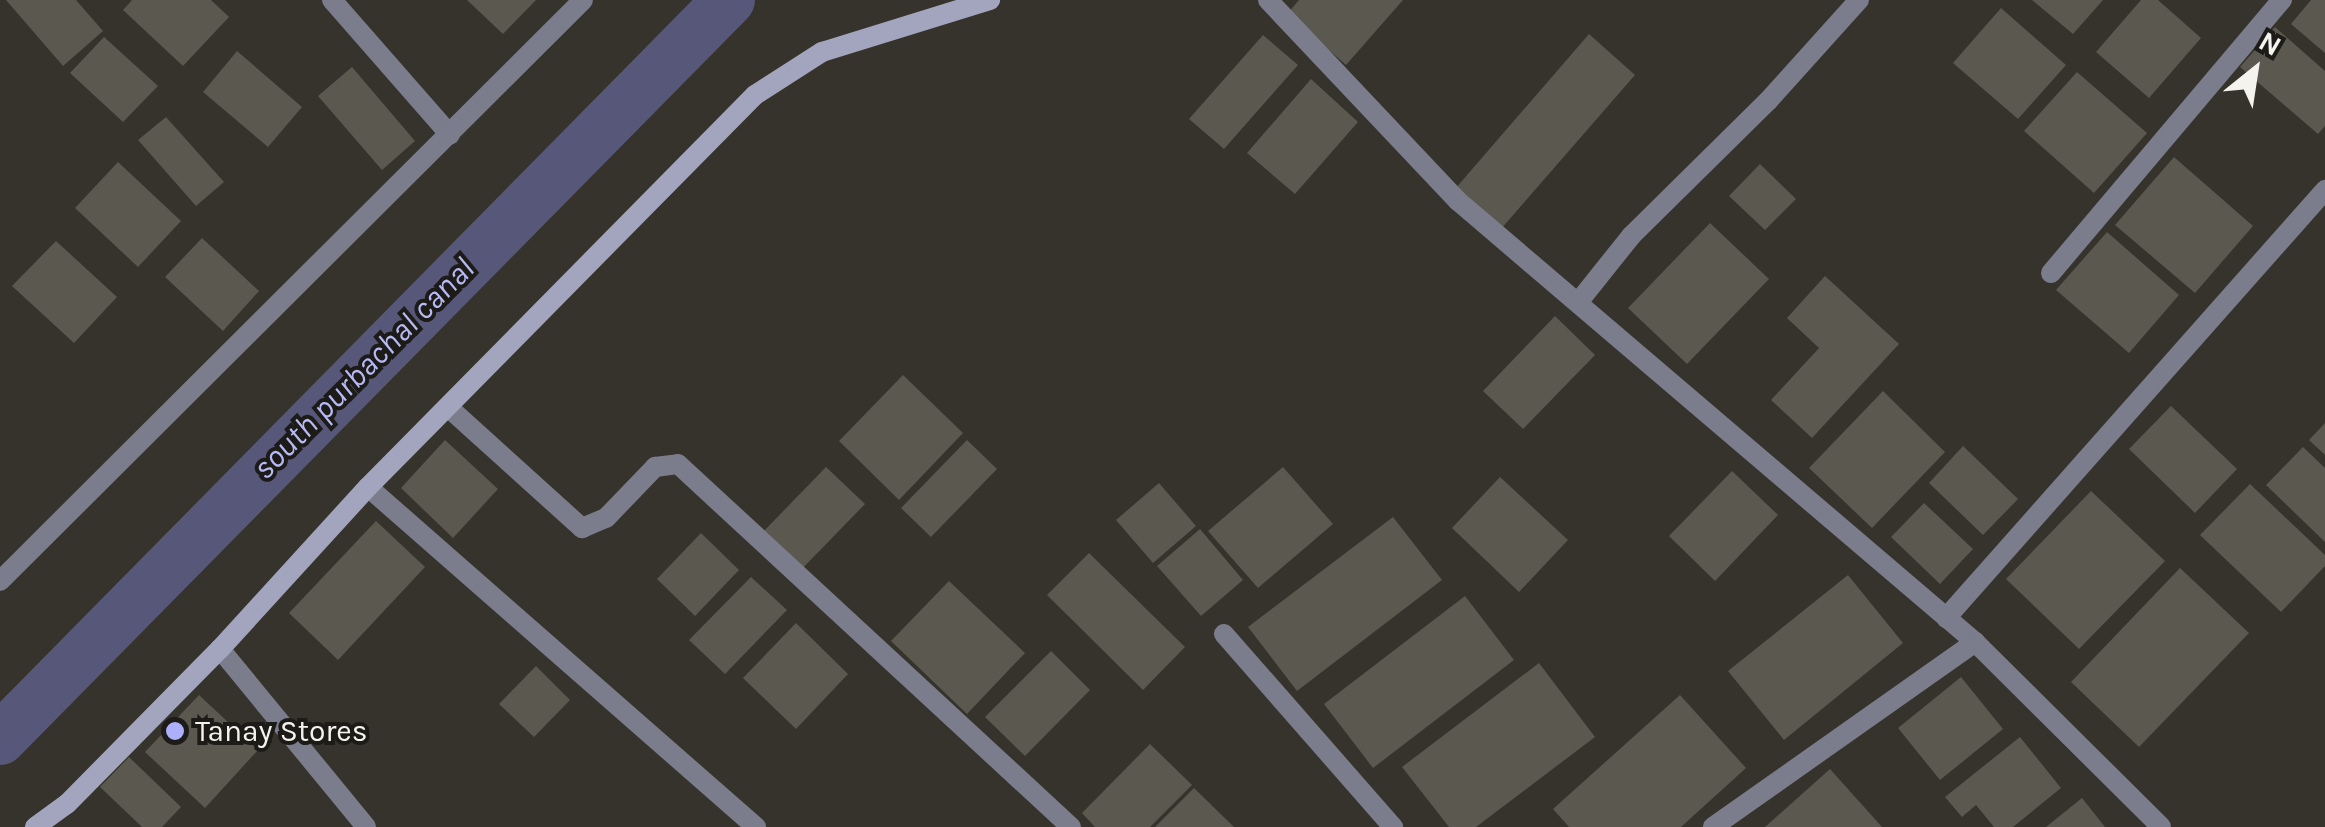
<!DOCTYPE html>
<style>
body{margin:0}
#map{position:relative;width:2325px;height:827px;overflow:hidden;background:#35332b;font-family:Karla,sans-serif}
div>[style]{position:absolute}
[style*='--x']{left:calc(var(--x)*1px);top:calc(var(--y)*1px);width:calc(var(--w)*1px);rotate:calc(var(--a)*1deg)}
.canal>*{height:52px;margin:-26px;padding:0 26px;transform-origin:26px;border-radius:26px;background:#575879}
.building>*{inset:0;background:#5a584f}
.street>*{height:20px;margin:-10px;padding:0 10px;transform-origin:10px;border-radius:10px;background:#7b7c8c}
.secondary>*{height:20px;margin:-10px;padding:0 10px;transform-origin:10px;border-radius:10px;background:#a3a5be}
.dots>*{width:28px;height:28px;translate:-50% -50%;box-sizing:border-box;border:5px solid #1c1b17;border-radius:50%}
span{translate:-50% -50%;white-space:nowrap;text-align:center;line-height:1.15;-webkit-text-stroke:8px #1c1b17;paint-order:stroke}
.poi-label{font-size:30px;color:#f4f3ed}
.left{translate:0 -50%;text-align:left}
.water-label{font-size:32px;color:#b7b9f5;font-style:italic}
.north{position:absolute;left:2205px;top:20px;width:100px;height:100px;-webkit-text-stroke:8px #1c1b17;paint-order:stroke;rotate:30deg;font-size:28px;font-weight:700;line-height:40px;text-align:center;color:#f4f3ed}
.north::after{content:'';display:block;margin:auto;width:35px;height:45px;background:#f4f3ed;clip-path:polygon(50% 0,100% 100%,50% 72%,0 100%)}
</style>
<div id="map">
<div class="canal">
<div style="--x:0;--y:739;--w:1038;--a:-45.39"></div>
</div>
<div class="building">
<div style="clip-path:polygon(6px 0,76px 0,103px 31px,63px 66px)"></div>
<div style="clip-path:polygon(132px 0,211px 0,229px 17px,183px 66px,123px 10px)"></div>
<div style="clip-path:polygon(467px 0,536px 0,503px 34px)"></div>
<div style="clip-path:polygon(1299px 0,1403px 0,1346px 65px,1287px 14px)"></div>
<div style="clip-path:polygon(2032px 0,2103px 0,2073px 34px)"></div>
<div style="clip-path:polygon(2141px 0,2158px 0,2201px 38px,2149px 98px,2096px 52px)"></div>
<div style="clip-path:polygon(2311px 0,2325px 0,2325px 53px,2291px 24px)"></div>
<div style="clip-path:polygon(2001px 8px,2066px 65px,2018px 119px,1953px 63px)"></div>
<div style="clip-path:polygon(2275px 27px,2325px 71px,2325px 126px,2318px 134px,2240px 67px)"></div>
<div style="clip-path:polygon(1589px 34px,1635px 75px,1501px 229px,1455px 189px)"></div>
<div style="clip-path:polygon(1263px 35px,1298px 65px,1224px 149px,1189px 119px)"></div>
<div style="clip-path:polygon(104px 37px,158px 86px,123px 122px,70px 73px)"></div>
<div style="clip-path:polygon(237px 51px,302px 107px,268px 147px,203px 92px)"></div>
<div style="clip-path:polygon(352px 67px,415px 141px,382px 170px,318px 96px)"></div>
<div style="clip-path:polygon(2077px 72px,2147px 133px,2094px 193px,2024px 131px)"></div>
<div style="clip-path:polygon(1311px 79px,1358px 122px,1295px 194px,1247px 153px)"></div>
<div style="clip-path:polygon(166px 117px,224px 182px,196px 206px,138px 140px)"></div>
<div style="clip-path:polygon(2174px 157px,2253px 226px,2195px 293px,2115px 225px)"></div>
<div style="clip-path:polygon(118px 162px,181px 221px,138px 267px,75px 208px)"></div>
<div style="clip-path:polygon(1760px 164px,1796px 199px,1765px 230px,1729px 196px)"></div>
<div style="clip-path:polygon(1710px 223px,1769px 279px,1687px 364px,1628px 308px)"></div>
<div style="clip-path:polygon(2107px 232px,2179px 295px,2129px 353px,2056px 290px)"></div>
<div style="clip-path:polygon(202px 238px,259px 291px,223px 331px,165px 277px)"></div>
<div style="clip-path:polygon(56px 241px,117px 297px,74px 343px,12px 286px)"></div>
<div style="clip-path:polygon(1825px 276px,1899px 344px,1812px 438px,1771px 400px,1819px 348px,1787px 318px)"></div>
<div style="clip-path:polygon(1555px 316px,1595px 355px,1523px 429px,1483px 391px)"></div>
<div style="clip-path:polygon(903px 375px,963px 433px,899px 500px,839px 441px)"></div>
<div style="clip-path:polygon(1883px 391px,1945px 452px,1872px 528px,1809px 468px)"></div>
<div style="clip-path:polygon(2171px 406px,2237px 469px,2195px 513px,2129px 449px)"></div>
<div style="clip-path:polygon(2325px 423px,2325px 455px,2309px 440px)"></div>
<div style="clip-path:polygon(445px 440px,498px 489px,453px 538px,401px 488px)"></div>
<div style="clip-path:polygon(967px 440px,997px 469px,931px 537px,901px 508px)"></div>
<div style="clip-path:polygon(1963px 446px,2018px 499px,1983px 535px,1929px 483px)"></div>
<div style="clip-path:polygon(2303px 447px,2325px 468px,2325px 542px,2266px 485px)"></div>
<div style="clip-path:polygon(826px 467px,865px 504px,799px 572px,760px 535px)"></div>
<div style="clip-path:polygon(1283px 467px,1333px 524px,1258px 588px,1208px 531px)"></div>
<div style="clip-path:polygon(1732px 471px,1778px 515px,1715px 581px,1669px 536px)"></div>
<div style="clip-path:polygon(1500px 477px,1568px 540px,1519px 592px,1452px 528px)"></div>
<div style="clip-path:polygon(1159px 483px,1196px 526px,1153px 563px,1116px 520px)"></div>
<div style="clip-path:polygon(2250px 484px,2325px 555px,2325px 566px,2281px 612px,2200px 535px)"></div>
<div style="clip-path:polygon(2091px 491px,2165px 561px,2079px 649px,2006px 579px)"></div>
<div style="clip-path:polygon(1924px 503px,1973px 549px,1940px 584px,1891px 537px)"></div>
<div style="clip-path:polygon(1393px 517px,1442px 580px,1297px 691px,1248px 627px)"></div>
<div style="clip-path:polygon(376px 521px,425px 567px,338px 660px,289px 613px)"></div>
<div style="clip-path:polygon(1200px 529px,1243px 580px,1201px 616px,1157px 566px)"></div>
<div style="clip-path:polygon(701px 533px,739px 570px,695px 616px,657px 579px)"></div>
<div style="clip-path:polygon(1089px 553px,1185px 647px,1143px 690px,1047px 595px)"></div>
<div style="clip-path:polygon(2180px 568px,2249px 633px,2139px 747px,2071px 682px)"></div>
<div style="clip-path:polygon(1848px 575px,1903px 643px,1784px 740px,1728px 671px)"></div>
<div style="clip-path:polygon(751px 577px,787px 610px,725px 674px,689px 640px)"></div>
<div style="clip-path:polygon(949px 581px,1025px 653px,967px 714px,891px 641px)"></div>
<div style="clip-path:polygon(1465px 596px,1514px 660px,1373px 768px,1324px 704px)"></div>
<div style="clip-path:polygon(796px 623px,848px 674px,796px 729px,743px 678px)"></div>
<div style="clip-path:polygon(1051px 651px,1090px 690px,1025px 756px,985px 717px)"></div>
<div style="clip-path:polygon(1539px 663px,1595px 737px,1476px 827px,1449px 827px,1402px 767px)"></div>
<div style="clip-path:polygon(536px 666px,570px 700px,534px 737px,499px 704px)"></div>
<div style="clip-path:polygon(1961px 677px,2003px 729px,1940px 780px,1898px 728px)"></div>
<div style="clip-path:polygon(199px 695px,258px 750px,205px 808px,145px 752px)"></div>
<div style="clip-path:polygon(1680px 695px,1746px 768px,1681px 827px,1569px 827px,1553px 809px)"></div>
<div style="clip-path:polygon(2020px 737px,2061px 788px,2013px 827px,1994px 827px,1976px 805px,1962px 817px,1945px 797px)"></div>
<div style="clip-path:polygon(1150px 744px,1192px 785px,1150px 827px,1095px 827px,1082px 813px)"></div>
<div style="clip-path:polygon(129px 757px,181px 807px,162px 827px,142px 827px,100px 787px)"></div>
<div style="clip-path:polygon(1830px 769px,1882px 827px,1765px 827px)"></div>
<div style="clip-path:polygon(1194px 788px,1234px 827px,1155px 827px)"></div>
<div style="clip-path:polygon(2082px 798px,2105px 827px,2046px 827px)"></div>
</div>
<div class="street">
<div style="--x:332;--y:0;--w:179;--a:48.8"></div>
<div style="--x:1268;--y:0;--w:277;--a:46.6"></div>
<div style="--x:1458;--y:201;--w:680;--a:40.46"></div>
<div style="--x:1975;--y:642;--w:262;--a:44.8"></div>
<div style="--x:2051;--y:273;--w:358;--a:-49.8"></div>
<div style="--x:1580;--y:300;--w:82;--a:-51.4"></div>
<div style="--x:1631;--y:236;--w:192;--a:-44.6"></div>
<div style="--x:1768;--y:101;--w:136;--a:-48"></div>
<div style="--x:448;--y:407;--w:181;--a:42.1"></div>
<div style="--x:582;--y:528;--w:26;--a:-23"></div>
<div style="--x:606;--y:518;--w:71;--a:-46.1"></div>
<div style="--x:655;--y:467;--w:23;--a:-7"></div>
<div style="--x:678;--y:464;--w:535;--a:42.73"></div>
<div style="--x:368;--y:487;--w:516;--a:41.23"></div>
<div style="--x:0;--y:581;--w:823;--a:-44.9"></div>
<div style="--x:1946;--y:618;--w:572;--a:-48.47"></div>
<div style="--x:1224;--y:634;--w:257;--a:48.8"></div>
<div style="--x:220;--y:649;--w:230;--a:50.6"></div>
<div style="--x:1713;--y:827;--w:321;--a:-35.2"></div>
</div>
<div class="secondary">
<div style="--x:35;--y:827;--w:39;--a:-36"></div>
<div style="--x:67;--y:804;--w:218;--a:-45.4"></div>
<div style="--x:220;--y:649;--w:219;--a:-47.6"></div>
<div style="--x:368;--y:487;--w:551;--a:-45.37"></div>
<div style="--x:755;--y:95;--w:80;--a:-32.7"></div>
<div style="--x:822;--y:52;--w:176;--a:-17.2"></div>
</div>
<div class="dots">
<div style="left:175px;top:731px;background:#adaffb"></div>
</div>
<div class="poi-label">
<span class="left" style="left:195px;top:731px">Tanay Stores</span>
</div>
<div class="water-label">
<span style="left:364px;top:369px;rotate:-45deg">south purbachal canal</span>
</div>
<div class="north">N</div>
</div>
